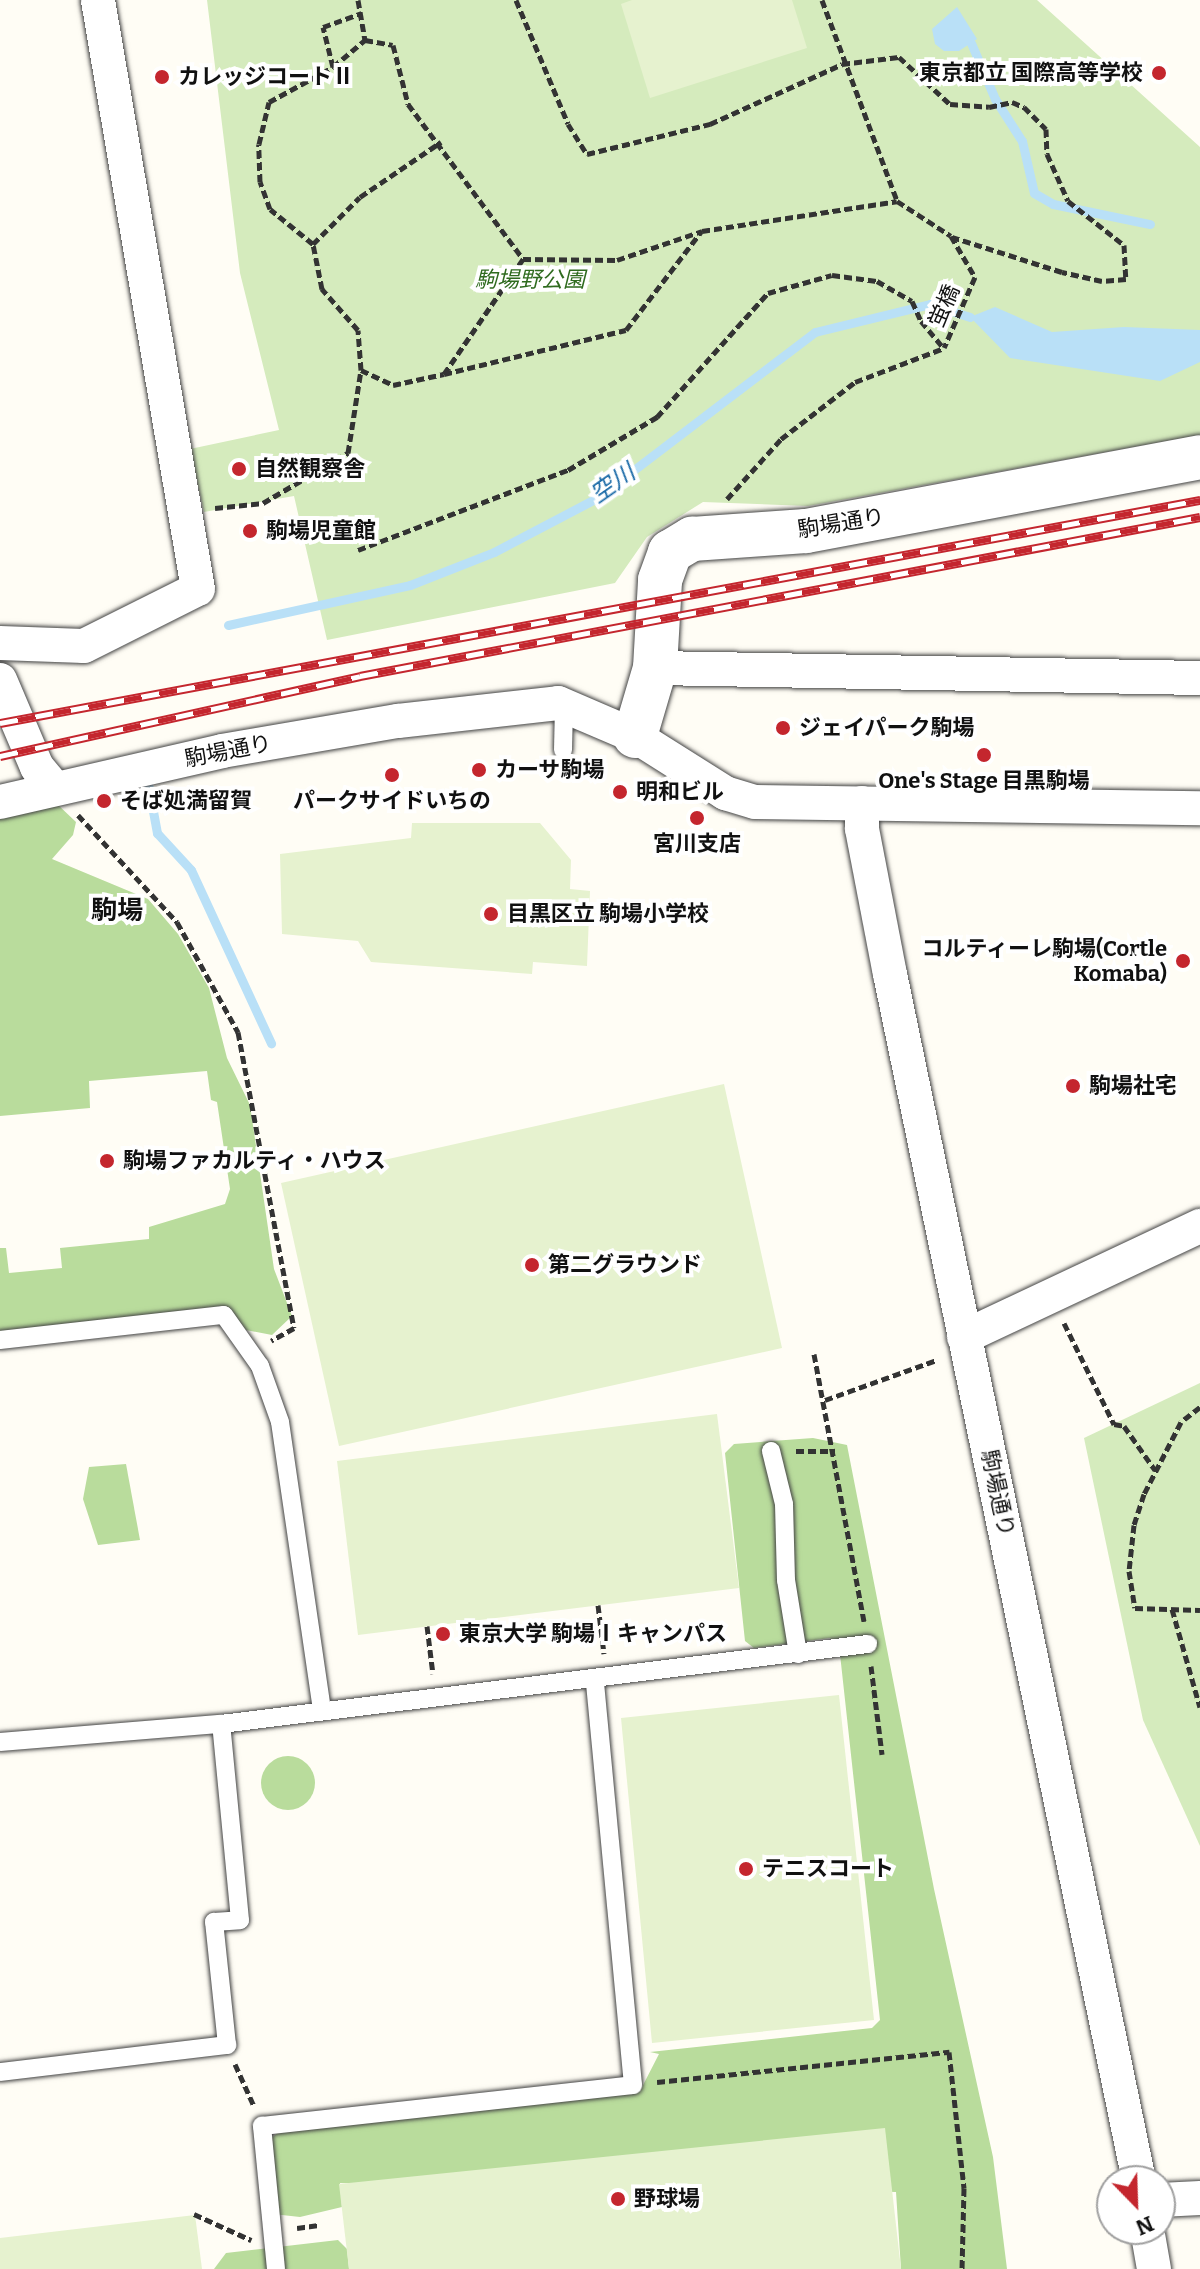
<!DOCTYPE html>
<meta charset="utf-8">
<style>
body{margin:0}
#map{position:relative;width:1200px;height:2269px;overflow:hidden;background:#fffdf5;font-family:Bitter,"Noto Sans JP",serif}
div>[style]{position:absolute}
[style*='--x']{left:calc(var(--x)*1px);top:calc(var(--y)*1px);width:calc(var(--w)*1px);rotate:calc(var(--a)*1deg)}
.green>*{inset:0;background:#d5ebbd}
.forest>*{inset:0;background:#b9dc9c}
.round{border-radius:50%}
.pitch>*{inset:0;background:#e6f2cf}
.water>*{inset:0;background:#b9e0f7}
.stream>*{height:9px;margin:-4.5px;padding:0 4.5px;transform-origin:4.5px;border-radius:4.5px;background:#b9e0f7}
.path>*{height:5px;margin-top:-2.5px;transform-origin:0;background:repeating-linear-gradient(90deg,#333 0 8px,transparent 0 12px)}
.roads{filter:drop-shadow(0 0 2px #444) drop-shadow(0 0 2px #444)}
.service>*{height:18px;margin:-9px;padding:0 9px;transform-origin:9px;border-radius:9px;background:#fff}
.minor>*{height:34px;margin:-17px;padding:0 17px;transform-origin:17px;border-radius:17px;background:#fff}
.tertiary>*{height:44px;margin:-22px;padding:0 22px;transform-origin:22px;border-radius:22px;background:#fff}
.rail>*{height:9px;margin-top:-4.5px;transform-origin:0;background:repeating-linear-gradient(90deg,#fff 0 18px,#c4262e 0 36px);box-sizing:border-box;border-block:2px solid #c4262e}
.dots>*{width:22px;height:22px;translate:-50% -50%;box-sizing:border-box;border:4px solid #fff;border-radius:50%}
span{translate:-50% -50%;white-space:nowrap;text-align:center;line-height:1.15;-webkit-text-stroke:8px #fff;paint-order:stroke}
.poi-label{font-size:22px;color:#111;font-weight:700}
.right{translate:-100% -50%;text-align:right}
.left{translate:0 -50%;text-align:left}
.park-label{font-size:22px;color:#2f6b1f;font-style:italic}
.street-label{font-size:22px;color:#111}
.water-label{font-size:24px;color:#1768a6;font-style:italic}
.quarter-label{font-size:26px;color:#111;font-weight:700}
.north{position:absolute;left:1096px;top:2165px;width:80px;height:80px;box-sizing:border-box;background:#fff;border:2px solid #a0a0a0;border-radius:50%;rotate:157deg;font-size:22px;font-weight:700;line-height:32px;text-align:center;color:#111}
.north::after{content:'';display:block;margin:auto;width:28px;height:36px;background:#c4262e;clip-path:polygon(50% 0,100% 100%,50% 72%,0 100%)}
</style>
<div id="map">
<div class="green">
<div style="clip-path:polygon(207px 0,1037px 0,1200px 147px,1200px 435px,808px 506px,703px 502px,647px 537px,615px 583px,327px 640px,294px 496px,204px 512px,190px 449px,279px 430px,240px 273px)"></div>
<div style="clip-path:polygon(1200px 1383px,1200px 1846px,1143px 1720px,1084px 1438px)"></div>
</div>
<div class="forest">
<div style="clip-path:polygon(56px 803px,76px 822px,73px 835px,52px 859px,148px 899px,178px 934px,209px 988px,227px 1058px,250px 1105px,274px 1269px,292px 1316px,272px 1335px,246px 1330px,228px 1307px,0 1334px,0 1248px,6px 1248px,9px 1273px,62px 1268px,60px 1248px,149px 1239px,149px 1227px,225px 1204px,230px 1189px,217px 1102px,211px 1100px,207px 1071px,89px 1081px,90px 1108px,0 1116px,0 819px)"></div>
<div style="clip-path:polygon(813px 1438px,847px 1445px,934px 1889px,993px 2157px,1007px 2269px,901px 2269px,896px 2192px,340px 2183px,342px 2207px,300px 2217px,273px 2214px,268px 2141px,281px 2130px,622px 2095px,640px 2091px,659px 2054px,650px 2052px,872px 2028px,880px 2020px,839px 1645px,830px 1638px,754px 1648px,745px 1641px,725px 1453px,734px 1444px)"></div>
<div style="clip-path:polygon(126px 1464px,140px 1540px,98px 1545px,83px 1499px,89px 1467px)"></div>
<div class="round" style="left:261px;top:1756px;width:54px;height:54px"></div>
<div style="clip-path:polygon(338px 2240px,347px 2249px,349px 2269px,214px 2269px,226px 2253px)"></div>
</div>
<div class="pitch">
<div style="clip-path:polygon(632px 0,792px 0,807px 48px,650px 98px,621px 4px)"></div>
<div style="clip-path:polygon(412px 823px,540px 823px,571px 860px,570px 889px,590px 891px,587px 966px,533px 962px,532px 974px,371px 962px,358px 941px,282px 934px,280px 854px,411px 838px)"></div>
<div style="clip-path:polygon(724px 1084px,782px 1348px,339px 1446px,281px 1183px)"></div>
<div style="clip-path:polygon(717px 1414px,739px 1588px,358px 1635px,337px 1461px)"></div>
<div style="clip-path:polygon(839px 1695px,874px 2020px,652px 2043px,621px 1718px)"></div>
<div style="clip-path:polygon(885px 2128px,901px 2269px,349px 2269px,339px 2184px)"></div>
<div style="clip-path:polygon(195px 2215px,202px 2269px,0 2269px,0 2238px)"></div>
</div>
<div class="water">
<div style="clip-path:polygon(957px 7px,977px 39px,959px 51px,944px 51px,935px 44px,932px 29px)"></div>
<div style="clip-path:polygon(995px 307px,1052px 332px,1124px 327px,1200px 330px,1200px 362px,1160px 381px,1010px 358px,970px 317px)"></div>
</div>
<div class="stream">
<div style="--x:971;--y:43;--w:61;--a:66.8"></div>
<div style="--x:995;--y:99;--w:50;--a:57.3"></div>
<div style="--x:1022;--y:141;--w:53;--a:77"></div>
<div style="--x:1034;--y:193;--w:22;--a:30"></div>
<div style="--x:1053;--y:204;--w:99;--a:11.7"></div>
<div style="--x:228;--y:625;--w:186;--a:-12.4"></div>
<div style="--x:410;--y:585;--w:90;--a:-21.4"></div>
<div style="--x:494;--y:552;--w:116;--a:-27.7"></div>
<div style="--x:597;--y:498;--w:274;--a:-37.3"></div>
<div style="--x:815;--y:332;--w:118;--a:-13.7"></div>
<div style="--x:930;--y:304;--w:42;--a:18"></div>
<div style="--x:148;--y:784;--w:50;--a:79.6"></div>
<div style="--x:157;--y:833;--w:50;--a:47.4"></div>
<div style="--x:191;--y:870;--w:191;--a:65.2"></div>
</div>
<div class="path">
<div style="--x:358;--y:0;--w:41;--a:80.1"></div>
<div style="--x:516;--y:0;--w:134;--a:67.2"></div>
<div style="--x:568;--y:124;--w:36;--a:58"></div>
<div style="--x:587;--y:154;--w:127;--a:-13.7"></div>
<div style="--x:710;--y:124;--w:145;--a:-24.4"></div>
<div style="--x:842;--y:64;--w:57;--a:-7"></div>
<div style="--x:899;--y:57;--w:69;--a:42.7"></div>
<div style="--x:950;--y:104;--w:39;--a:4"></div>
<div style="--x:989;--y:107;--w:24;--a:-12"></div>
<div style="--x:1012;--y:102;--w:13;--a:23"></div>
<div style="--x:1024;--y:107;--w:31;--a:45"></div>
<div style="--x:1046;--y:129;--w:25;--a:88"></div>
<div style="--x:1047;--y:154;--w:51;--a:65.9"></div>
<div style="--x:1068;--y:201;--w:71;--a:38.2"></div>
<div style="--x:1124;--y:245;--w:34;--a:87"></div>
<div style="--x:1126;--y:279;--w:24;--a:175"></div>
<div style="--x:1102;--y:281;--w:41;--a:-167.3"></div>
<div style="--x:1062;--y:272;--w:115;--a:-162.3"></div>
<div style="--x:822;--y:0;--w:215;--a:69.5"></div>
<div style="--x:333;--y:67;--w:41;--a:-104"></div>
<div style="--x:323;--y:27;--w:41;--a:-19.7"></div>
<div style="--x:313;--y:244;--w:66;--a:-45"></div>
<div style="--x:360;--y:197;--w:98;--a:-34.2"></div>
<div style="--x:361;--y:370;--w:35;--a:25"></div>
<div style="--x:393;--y:385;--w:52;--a:-12.2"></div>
<div style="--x:444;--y:374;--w:140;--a:-55.5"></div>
<div style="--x:444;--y:374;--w:187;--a:-13.6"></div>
<div style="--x:626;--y:330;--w:123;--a:-52.6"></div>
<div style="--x:727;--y:499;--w:81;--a:-48"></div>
<div style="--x:781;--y:439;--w:93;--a:-37.6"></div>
<div style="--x:855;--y:382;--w:95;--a:-20.9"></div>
<div style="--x:215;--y:508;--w:48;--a:-5.9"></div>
<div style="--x:263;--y:503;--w:99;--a:-30.5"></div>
<div style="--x:348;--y:453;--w:84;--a:-81.1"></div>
<div style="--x:361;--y:370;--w:40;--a:-94.3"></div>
<div style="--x:358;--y:330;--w:55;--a:-131.3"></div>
<div style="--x:322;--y:289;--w:46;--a:-101.3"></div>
<div style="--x:313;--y:244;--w:55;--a:-140.9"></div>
<div style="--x:270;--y:209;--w:29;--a:-110"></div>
<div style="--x:260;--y:182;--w:38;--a:-92"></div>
<div style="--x:259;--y:144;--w:43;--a:-76.6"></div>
<div style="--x:269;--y:102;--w:73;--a:-28.7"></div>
<div style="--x:333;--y:67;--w:42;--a:-40.2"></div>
<div style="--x:365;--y:40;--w:28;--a:10"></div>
<div style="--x:393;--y:45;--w:61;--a:75.7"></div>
<div style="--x:408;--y:104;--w:193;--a:53.4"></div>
<div style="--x:523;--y:259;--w:94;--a:0.6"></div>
<div style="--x:617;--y:260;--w:90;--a:-18.8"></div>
<div style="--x:702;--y:231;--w:197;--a:-8.7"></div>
<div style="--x:897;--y:201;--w:64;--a:32.9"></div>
<div style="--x:951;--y:236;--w:48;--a:59.7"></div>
<div style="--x:975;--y:277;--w:77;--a:113.6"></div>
<div style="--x:358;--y:550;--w:225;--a:-20.9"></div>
<div style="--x:568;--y:470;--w:104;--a:-30.8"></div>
<div style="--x:657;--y:417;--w:166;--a:-48.2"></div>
<div style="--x:768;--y:293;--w:66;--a:-15.7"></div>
<div style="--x:832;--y:275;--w:45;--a:7.6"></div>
<div style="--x:877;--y:281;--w:40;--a:29.7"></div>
<div style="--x:912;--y:301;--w:22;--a:66"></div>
<div style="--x:921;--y:321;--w:35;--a:50"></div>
<div style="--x:78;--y:815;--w:146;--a:47.2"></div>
<div style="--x:177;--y:922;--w:126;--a:61"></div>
<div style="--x:238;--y:1032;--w:301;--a:79.3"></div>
<div style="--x:294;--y:1328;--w:26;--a:151"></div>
<div style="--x:1064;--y:1323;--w:113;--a:63.7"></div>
<div style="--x:1114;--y:1424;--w:10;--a:11"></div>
<div style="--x:1124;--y:1426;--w:54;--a:54.8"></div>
<div style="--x:814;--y:1354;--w:272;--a:79.4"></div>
<div style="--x:825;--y:1400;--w:119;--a:-19.7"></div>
<div style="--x:1200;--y:1407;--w:24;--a:142"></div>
<div style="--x:1181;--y:1422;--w:81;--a:117.2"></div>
<div style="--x:1144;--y:1494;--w:33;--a:108"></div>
<div style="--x:1134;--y:1525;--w:46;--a:96.2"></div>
<div style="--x:1129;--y:1571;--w:37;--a:81"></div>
<div style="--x:1135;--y:1608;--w:65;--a:1.8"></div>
<div style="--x:796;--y:1451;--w:39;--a:0"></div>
<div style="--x:598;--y:1605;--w:49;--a:83"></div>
<div style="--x:1172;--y:1609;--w:102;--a:74.1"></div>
<div style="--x:427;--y:1626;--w:48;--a:82.9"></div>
<div style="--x:871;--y:1666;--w:89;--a:82.9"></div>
<div style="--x:235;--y:2064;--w:46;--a:65.7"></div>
<div style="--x:657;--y:2082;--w:294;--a:-5.9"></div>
<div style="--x:949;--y:2052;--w:137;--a:83.7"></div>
<div style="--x:964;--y:2188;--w:81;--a:91.4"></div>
<div style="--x:194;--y:2214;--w:63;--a:24.5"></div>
<div style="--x:297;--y:2228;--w:22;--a:-8"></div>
</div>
<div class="roads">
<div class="service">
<div style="--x:563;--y:750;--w:45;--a:-88.7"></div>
<div style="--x:0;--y:1340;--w:225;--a:-6.4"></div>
<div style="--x:224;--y:1315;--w:62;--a:54.8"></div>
<div style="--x:260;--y:1366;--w:59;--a:70.3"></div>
<div style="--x:280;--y:1422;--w:292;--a:81.7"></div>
<div style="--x:771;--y:1451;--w:55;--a:76.2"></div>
<div style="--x:784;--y:1504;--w:76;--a:88.5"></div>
<div style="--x:786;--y:1580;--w:75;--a:80.8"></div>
<div style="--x:0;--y:1742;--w:222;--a:-4.7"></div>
<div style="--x:221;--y:1724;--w:652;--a:-7.05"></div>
<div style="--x:0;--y:2072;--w:229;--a:-6.8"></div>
<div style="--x:227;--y:2045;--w:124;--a:-96"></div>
<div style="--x:214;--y:1922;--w:26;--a:-4"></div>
<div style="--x:240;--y:1920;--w:197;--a:-95.5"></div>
<div style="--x:276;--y:2269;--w:144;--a:-95.6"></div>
<div style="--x:262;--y:2126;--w:373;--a:-6.3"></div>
<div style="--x:633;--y:2085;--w:406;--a:-95.4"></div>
</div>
<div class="minor">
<div style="--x:0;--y:643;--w:84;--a:2"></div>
<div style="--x:84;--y:646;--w:127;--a:-26.6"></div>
<div style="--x:198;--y:589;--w:597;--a:-99.64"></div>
<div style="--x:655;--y:668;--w:545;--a:1.05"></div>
<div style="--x:0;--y:680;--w:95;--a:67"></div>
<div style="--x:37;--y:767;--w:26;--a:50"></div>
<div style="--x:0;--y:802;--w:228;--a:-12.9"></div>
<div style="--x:222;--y:751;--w:179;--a:-9.7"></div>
<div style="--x:398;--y:721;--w:161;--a:-6.4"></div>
<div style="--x:558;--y:703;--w:84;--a:23.2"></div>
<div style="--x:635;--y:736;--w:107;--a:32.3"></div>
<div style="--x:725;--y:793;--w:31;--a:17"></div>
<div style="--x:755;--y:802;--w:445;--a:0.8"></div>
<div style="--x:862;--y:803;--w:26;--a:90"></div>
<div style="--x:862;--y:829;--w:148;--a:79.1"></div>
<div style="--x:890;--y:974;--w:1232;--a:78.34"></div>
<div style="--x:964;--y:1337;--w:261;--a:-25.2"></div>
<div style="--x:1160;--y:2200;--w:40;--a:-2.9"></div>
<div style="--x:1147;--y:2229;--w:41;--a:80.1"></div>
</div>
<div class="tertiary">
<div style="--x:635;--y:736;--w:71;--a:-73.6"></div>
<div style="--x:655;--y:668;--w:88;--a:-86.7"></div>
<div style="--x:660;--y:580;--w:30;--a:-70"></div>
<div style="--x:670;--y:552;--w:26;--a:-31"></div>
<div style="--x:692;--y:539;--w:114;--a:-4"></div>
<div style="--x:806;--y:531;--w:401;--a:-10.6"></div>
</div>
</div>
<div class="rail">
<div style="--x:0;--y:723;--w:1221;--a:-10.53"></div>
<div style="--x:0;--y:756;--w:369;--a:-12.5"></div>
<div style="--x:360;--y:676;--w:855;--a:-10.72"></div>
</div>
<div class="dots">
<div style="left:1159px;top:73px;background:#c4262e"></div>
<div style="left:162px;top:77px;background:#c4262e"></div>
<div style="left:239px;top:469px;background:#c4262e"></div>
<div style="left:250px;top:531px;background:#c4262e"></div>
<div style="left:783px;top:728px;background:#c4262e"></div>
<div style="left:984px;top:755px;background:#c4262e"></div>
<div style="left:479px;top:770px;background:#c4262e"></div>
<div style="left:392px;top:775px;background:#c4262e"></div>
<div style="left:620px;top:792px;background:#c4262e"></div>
<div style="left:104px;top:801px;background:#c4262e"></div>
<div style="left:697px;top:818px;background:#c4262e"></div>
<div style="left:491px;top:914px;background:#c4262e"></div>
<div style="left:1183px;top:961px;background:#c4262e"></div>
<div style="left:1073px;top:1086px;background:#c4262e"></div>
<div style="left:107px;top:1161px;background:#c4262e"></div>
<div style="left:532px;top:1265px;background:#c4262e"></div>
<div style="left:443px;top:1634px;background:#c4262e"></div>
<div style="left:746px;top:1869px;background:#c4262e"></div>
<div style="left:618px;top:2199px;background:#c4262e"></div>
</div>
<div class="poi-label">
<span class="right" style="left:1143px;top:73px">東京都立 国際高等学校</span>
<span class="left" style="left:178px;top:77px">カレッジコートⅡ</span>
<span class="left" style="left:255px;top:469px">自然観察舎</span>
<span class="left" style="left:266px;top:531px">駒場児童館</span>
<span class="left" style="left:799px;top:728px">ジェイパーク駒場</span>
<span class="left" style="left:495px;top:770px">カーサ駒場</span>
<span style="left:984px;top:781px">One's Stage 目黒駒場</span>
<span class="left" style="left:636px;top:792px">明和ビル</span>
<span class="left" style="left:120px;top:801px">そば処満留賀</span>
<span style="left:392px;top:801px">パークサイドいちの</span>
<span style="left:697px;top:844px">宮川支店</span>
<span class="left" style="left:507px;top:914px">目黒区立 駒場小学校</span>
<span class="right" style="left:1167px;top:961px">コルティーレ駒場(Cortle<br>Komaba)</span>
<span class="left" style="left:1089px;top:1086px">駒場社宅</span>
<span class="left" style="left:123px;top:1161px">駒場ファカルティ・ハウス</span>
<span class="left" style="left:548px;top:1265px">第二グラウンド</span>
<span class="left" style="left:459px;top:1634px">東京大学 駒場Ⅰキャンパス</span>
<span class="left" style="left:762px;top:1869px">テニスコート</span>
<span class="left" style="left:634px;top:2199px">野球場</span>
</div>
<div class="park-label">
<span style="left:530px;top:280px">駒場野公園</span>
</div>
<div class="street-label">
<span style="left:944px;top:306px;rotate:-66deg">蛍橋</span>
<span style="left:841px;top:523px;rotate:-9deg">駒場通り</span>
<span style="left:228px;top:751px;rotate:-11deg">駒場通り</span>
<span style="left:998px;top:1493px;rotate:78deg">駒場通り</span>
</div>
<div class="water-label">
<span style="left:613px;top:484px;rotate:-35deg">空川</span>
</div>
<div class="quarter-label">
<span style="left:117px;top:911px">駒場</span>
</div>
<div class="north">N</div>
</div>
